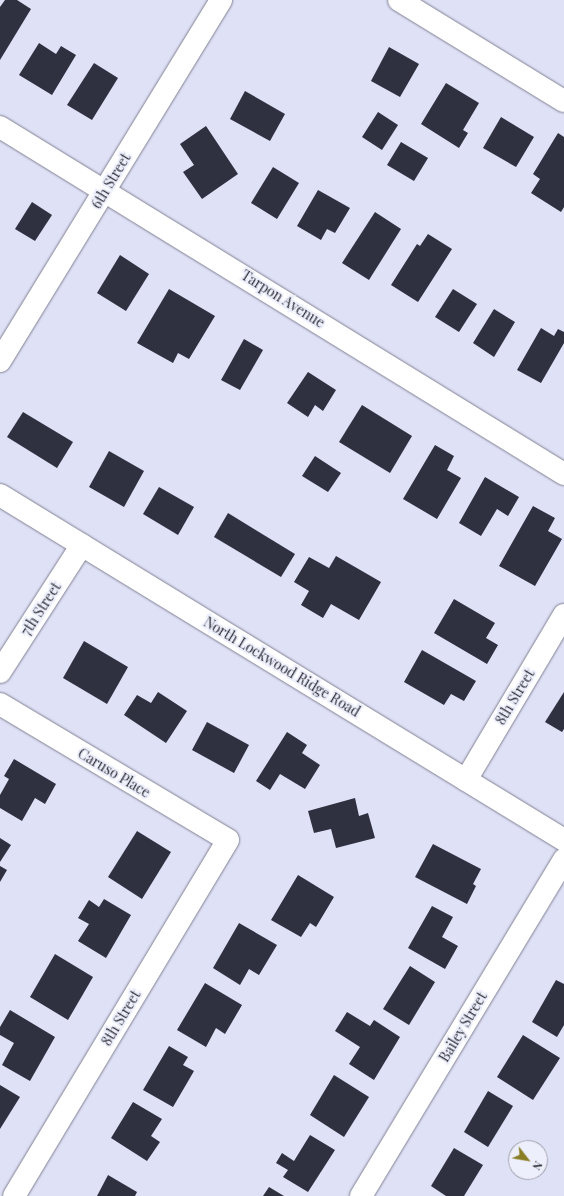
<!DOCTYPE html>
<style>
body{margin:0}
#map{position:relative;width:564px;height:1196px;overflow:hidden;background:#dfe1f6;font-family:"Playfair Display",serif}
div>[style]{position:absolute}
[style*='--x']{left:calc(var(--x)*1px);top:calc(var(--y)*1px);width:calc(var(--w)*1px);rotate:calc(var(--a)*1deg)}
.building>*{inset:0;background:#2f3040}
.roads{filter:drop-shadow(0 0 1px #808194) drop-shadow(0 0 1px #808194)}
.street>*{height:22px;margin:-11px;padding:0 11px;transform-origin:11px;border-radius:11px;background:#fff}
.secondary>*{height:22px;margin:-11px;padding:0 11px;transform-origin:11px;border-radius:11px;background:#fff}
span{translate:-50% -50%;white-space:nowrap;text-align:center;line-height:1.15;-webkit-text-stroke:4px #edeffc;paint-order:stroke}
.street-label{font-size:14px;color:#2b2c34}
.north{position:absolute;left:508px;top:1140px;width:40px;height:40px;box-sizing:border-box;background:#edeffc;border:1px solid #9fa1ac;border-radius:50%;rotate:121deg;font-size:11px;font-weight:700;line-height:16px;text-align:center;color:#2b2c34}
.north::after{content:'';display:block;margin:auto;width:14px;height:18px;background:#8a7e25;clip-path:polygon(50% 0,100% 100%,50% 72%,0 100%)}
</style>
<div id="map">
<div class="building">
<div style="clip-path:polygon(5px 0,17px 0,31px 9px,0 60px,0 7px)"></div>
<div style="clip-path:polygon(39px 43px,56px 54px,61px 46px,76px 55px,52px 95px,19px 75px)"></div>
<div style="clip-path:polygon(389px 47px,419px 64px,400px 97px,371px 81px)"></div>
<div style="clip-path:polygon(94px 63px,118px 78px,92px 120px,67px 105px)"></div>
<div style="clip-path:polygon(446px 83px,479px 103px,463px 130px,468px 133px,459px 148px,421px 124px)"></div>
<div style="clip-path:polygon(245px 91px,285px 114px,270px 141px,230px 119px)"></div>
<div style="clip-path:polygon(378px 112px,398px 125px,382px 150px,362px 137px)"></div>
<div style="clip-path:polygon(501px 117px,534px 137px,516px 167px,483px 148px)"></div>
<div style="clip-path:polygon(206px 126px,238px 174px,202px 199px,183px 172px,194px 165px,180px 144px)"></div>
<div style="clip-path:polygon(558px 133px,564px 137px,564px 207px,561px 212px,531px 193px,540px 179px,533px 174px)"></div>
<div style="clip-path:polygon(401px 142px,428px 158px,414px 181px,387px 165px)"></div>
<div style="clip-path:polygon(273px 167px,299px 183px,277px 219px,251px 203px)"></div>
<div style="clip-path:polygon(318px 190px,350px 208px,335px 233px,327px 229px,321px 240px,297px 226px)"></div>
<div style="clip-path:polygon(32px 202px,52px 215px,35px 241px,15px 229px)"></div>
<div style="clip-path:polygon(375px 212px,401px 229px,369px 280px,342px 263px)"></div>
<div style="clip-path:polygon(428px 234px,452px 249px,418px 302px,391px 285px,417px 244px,420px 246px)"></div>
<div style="clip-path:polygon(120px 255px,149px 274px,126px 311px,97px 293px)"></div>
<div style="clip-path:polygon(169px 289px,215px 316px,189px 359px,178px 353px,173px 363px,137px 343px)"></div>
<div style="clip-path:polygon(453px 289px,477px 304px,459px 332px,435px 317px)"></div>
<div style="clip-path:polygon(494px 309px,515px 322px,494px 357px,473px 343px)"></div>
<div style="clip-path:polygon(541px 328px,554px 336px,558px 329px,564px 332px,564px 343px,541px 383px,517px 370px)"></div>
<div style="clip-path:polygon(244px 339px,263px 350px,240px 390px,221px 380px)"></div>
<div style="clip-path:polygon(308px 372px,336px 390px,323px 411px,315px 405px,308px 417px,287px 403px)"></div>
<div style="clip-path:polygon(362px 405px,412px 436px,390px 473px,339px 442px)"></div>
<div style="clip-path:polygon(23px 412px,73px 442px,57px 468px,7px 437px)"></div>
<div style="clip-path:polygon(435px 445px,454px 456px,447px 470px,461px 478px,437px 519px,403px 499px)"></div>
<div style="clip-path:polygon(109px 451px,144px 471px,124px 507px,89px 487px)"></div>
<div style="clip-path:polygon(315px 456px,341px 473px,328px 492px,302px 476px)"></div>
<div style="clip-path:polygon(485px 477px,519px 497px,508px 516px,497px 509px,481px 536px,459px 523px)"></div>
<div style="clip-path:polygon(159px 487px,194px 507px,178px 535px,143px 514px)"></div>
<div style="clip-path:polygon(533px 506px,555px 518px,548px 531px,562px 539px,535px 586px,499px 566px)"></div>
<div style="clip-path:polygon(228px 513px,295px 554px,281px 577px,214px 537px)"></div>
<div style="clip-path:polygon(336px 556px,381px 582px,359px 620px,331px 604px,323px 618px,301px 605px,309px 591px,294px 582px,309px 557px,329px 568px)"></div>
<div style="clip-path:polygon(454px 599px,495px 623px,486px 638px,498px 645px,487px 664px,434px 633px)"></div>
<div style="clip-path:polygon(84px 641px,128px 667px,107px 704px,63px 678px)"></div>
<div style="clip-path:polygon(422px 650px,476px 681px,464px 701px,451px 694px,444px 705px,404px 682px)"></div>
<div style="clip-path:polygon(158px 692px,187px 711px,166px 743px,124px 715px,137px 695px,151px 703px)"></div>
<div style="clip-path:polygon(564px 692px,564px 729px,562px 732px,545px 722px)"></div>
<div style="clip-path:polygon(207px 722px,249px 745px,234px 773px,192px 750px)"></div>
<div style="clip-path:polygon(287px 732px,307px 745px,302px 753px,320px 765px,305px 789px,280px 774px,270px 790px,256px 781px)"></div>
<div style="clip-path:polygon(14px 759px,56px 784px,45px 804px,35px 798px,22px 821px,0 808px,0 795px,9px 779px,4px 776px)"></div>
<div style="clip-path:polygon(355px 798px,359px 816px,368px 813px,375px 838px,336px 848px,331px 829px,314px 833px,308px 811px)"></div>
<div style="clip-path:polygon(137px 831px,171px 852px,142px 899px,108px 877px)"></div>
<div style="clip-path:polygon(0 838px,11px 845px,0 862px)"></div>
<div style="clip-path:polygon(433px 844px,481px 869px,473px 884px,476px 886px,467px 904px,415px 877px)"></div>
<div style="clip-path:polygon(0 866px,7px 870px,0 882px)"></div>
<div style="clip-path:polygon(298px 875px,334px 897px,316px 927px,310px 923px,301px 937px,271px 920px)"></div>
<div style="clip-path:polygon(104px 899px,131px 915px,106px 958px,78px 941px,89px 924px,78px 918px,89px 900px,99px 907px)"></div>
<div style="clip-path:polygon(432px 906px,453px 917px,442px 937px,458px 946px,445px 969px,408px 948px)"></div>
<div style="clip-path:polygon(239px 923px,277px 945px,259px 975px,249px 969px,240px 985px,213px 968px)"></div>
<div style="clip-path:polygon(55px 954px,93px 977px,68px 1020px,30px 997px)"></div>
<div style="clip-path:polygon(410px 966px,435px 982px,409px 1025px,383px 1009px)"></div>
<div style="clip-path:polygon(556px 980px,564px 984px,564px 1025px,557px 1037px,532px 1022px)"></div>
<div style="clip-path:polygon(205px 983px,242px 1005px,225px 1034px,216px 1028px,206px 1047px,177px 1030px)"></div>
<div style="clip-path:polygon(10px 1010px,55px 1037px,30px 1081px,2px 1065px,14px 1043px,0 1035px,0 1027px)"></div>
<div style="clip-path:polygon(347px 1012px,370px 1026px,374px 1020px,400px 1037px,374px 1080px,349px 1064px,360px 1047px,335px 1031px)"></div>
<div style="clip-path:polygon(523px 1035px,560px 1058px,533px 1100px,497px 1077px)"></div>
<div style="clip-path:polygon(169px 1046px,188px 1057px,183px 1065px,194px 1071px,173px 1107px,143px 1090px)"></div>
<div style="clip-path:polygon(334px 1075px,369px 1097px,344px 1137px,310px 1115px)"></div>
<div style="clip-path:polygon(0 1085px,20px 1097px,0 1129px)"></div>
<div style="clip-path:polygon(488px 1091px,513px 1106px,488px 1147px,464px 1132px)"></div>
<div style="clip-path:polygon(133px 1102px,162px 1119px,151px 1136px,160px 1142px,147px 1161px,111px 1138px)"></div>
<div style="clip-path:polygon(310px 1135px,335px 1150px,308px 1192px,283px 1177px,288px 1170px,276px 1163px,282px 1153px,294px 1161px)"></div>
<div style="clip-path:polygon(454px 1148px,483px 1165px,464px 1196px,446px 1196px,431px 1186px)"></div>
<div style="clip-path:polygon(108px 1175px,137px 1192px,135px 1196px,97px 1196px)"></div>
<div style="clip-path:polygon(269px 1187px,284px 1196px,263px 1196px)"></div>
</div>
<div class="roads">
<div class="street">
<div style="--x:399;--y:0;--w:193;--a:31.5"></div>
<div style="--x:0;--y:127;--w:662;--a:31.6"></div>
<div style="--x:0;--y:361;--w:423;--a:-58.5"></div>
<div style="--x:0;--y:672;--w:151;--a:-57.2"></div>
<div style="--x:0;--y:704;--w:265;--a:30.8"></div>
<div style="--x:228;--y:840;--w:415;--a:121"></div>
<div style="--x:361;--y:1196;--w:393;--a:-58.9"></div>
</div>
<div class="secondary">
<div style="--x:0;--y:495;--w:661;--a:31.45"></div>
<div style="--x:466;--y:780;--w:192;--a:-59.3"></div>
</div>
</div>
<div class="street-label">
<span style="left:111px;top:181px;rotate:-59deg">6th Street</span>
<span style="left:283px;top:299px;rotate:32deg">Tarpon Avenue</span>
<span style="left:41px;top:609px;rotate:-57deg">7th Street</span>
<span style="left:282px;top:667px;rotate:31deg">North Lockwood Ridge Road</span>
<span style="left:515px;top:697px;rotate:-59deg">8th Street</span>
<span style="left:114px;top:773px;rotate:31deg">Caruso Place</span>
<span style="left:121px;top:1018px;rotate:-59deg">8th Street</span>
<span style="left:463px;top:1027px;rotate:-59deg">Bailey Street</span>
</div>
<div class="north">N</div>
</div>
